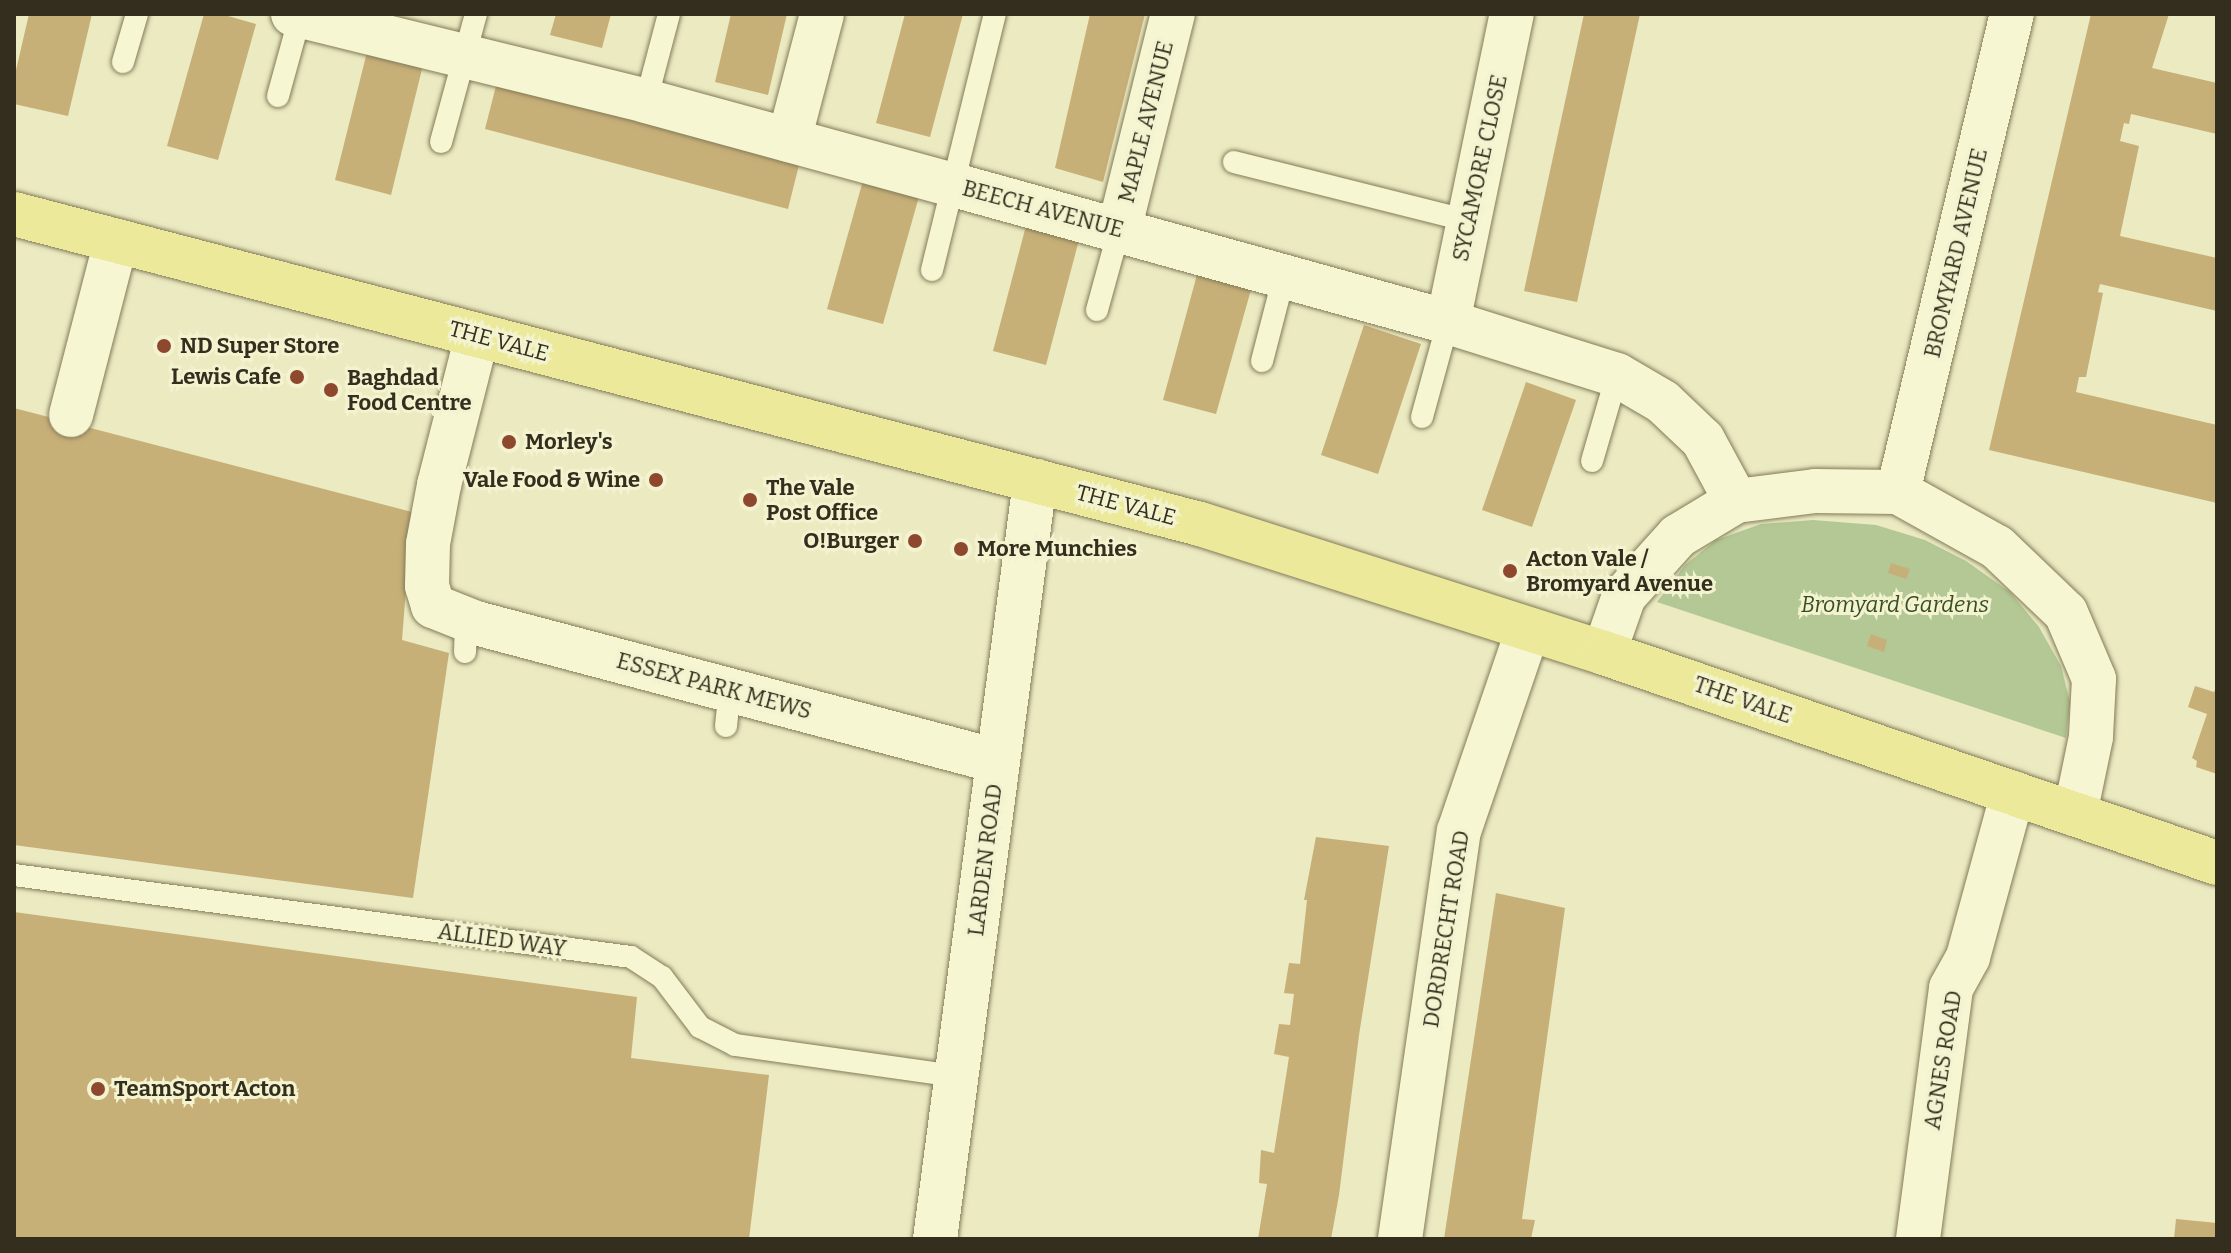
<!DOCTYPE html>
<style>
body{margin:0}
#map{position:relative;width:2231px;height:1253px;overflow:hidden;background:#ebeac1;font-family:Bitter,serif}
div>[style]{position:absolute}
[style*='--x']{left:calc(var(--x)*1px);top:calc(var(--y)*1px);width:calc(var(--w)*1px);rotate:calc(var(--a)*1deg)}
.green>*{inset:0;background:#b3c895}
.building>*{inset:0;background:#c7af78}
.roads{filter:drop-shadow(0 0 2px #837b59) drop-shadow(0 0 2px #837b59)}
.lane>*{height:22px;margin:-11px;padding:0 11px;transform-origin:11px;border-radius:11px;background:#f6f6d3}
.street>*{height:44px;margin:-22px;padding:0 22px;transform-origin:22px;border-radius:22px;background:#f6f6d3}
.primary>*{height:44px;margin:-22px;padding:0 22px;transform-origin:22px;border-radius:22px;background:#ecea9a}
.dots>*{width:22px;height:22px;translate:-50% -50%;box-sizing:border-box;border:4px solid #f3f3d0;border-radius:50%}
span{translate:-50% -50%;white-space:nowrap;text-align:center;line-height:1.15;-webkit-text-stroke:6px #f3f3d0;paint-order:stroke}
.street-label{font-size:22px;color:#332e1d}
.poi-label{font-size:22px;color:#332e1d;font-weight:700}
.left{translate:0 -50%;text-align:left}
.right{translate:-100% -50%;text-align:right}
.park-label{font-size:22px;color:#384e25;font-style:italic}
.frame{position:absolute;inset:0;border:16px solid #332e1d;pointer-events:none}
</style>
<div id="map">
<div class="green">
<div style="clip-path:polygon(1813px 520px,1876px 525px,1925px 540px,1966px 561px,2010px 592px,2039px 627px,2061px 666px,2070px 702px,2066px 738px,1657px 602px,1685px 565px,1716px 540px,1761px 524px)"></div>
</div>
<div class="building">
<div style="clip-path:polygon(29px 14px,92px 14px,68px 116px,14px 104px,14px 79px)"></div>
<div style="clip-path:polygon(204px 14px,221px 14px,256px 24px,218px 160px,167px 146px)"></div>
<div style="clip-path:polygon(556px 14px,611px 14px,602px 48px,550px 35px)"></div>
<div style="clip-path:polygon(731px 14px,787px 14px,768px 95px,715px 82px)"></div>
<div style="clip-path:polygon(905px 14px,963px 14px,930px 137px,876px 123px)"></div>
<div style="clip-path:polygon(1090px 14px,1145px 14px,1103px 182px,1055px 168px)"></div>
<div style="clip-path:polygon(1584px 14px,1640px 14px,1577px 302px,1524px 291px)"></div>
<div style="clip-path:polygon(2091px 14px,2169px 14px,2152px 68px,2217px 83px,2217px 134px,2131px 114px,2129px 124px,2124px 123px,2120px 141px,2139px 146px,2120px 236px,2217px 258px,2217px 311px,2100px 284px,2098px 292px,2103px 293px,2086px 377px,2079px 377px,2076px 392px,2217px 425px,2217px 503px,1989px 450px)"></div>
<div style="clip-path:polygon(367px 52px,423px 65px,391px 195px,335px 180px)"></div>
<div style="clip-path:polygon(497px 82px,800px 161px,788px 209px,485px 129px)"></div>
<div style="clip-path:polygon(864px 177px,920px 193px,883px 324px,827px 309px)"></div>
<div style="clip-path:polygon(1027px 222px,1080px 236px,1046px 365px,993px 351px)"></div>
<div style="clip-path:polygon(1198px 271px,1252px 286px,1216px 414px,1163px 400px)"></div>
<div style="clip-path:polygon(1364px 325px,1421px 344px,1378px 474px,1321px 455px)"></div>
<div style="clip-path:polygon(1526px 382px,1576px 400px,1532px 527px,1482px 510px)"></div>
<div style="clip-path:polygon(14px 408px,412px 512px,402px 640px,449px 653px,413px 898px,14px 845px)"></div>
<div style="clip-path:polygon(1891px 563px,1910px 569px,1906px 579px,1888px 573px)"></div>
<div style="clip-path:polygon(1871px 634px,1887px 640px,1884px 652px,1867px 646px)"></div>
<div style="clip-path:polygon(2217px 685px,2217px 774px,2196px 767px,2197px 761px,2192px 758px,2207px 714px,2188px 707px,2195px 686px,2214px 692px)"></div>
<div style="clip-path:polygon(1316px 837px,1389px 846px,1359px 1035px,1339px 1195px,1331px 1239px,1258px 1239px,1267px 1184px,1259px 1183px,1261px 1150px,1274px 1153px,1289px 1057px,1274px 1054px,1279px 1024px,1290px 1025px,1294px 994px,1284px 993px,1289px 963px,1300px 964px,1307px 900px,1304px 900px)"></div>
<div style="clip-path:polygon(1496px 893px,1565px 908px,1522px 1219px,1535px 1220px,1531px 1239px,1444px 1239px)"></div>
<div style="clip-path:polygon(14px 912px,637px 997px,631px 1058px,769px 1075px,749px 1239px,14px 1239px)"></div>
<div style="clip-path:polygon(2176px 1219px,2217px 1223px,2217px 1239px,2174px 1239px)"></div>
</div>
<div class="roads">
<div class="lane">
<div style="--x:123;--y:62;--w:50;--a:-73.7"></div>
<div style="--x:278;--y:96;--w:83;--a:-74.6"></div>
<div style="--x:646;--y:101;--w:90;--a:-75.2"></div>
<div style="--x:441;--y:142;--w:133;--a:-74.7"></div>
<div style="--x:1234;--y:162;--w:242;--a:14.1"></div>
<div style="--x:932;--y:270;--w:264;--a:-76.2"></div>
<div style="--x:1097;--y:310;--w:83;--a:-74.6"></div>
<div style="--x:1262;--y:361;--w:88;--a:-75.5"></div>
<div style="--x:1422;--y:417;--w:98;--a:-74.7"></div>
<div style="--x:1592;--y:461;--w:90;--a:-73.8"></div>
<div style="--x:465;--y:652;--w:32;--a:-88"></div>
<div style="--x:726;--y:726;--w:36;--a:-84"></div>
<div style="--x:14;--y:875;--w:622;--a:7.57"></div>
<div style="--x:631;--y:957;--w:37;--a:33"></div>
<div style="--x:662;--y:977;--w:63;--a:52.8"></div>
<div style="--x:700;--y:1027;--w:39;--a:27"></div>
<div style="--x:735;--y:1045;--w:223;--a:8"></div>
</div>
<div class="street">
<div style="--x:293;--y:14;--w:364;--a:13.8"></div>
<div style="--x:646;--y:101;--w:319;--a:15.3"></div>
<div style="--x:954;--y:185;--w:513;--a:15.5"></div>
<div style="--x:1448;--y:322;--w:177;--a:17.4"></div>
<div style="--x:1617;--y:375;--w:53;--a:30.4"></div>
<div style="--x:1663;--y:402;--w:55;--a:43.5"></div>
<div style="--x:1703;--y:440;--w:69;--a:61.6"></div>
<div style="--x:789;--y:140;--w:130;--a:-75.3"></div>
<div style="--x:1119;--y:230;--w:223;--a:-76"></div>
<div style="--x:1448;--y:322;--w:315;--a:-78.3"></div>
<div style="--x:477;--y:336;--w:154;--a:104.3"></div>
<div style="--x:439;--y:485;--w:60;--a:100.6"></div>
<div style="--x:428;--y:544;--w:42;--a:91.4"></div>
<div style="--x:427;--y:586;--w:21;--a:73"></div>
<div style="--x:433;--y:606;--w:46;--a:21.6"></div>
<div style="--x:476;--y:623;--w:539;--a:14.84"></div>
<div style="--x:71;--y:415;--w:180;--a:-75.5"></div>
<div style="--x:1898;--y:492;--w:491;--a:-76.6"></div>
<div style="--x:1604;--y:653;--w:60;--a:-70.7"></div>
<div style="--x:1624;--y:596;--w:81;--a:-48"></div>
<div style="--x:1678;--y:536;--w:68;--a:-31.1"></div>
<div style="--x:1736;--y:501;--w:80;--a:-7.2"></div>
<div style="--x:1815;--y:491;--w:83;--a:0.7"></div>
<div style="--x:1898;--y:492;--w:113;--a:29.1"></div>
<div style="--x:1997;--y:547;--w:95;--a:43.7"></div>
<div style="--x:2066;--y:613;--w:72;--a:67"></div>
<div style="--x:2094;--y:679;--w:58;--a:93"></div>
<div style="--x:2091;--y:737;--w:79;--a:101.7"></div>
<div style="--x:935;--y:1239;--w:765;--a:-82.48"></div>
<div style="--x:1400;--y:1239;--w:412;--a:-81.8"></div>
<div style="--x:1459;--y:831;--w:213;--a:-71.1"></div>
<div style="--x:1918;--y:1239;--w:253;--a:-82.5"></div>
<div style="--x:1951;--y:988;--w:35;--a:-61"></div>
<div style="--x:1968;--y:957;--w:170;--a:-74.7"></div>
</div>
<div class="primary">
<div style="--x:14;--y:214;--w:1226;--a:14.65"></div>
<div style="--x:1200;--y:524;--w:424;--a:17.7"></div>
<div style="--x:1604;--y:653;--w:648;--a:18.91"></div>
</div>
</div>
<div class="dots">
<div style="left:164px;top:346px;background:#8e482d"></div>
<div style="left:297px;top:377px;background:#8e482d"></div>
<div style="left:331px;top:390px;background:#8e482d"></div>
<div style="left:509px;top:442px;background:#8e482d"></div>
<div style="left:656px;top:480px;background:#8e482d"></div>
<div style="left:750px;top:500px;background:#8e482d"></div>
<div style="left:915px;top:541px;background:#8e482d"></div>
<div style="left:961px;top:549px;background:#8e482d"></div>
<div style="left:1510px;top:571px;background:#8e482d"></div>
<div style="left:98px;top:1089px;background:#8e482d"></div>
</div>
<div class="street-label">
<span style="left:1146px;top:122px;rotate:-76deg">MAPLE AVENUE</span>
<span style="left:1480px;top:168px;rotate:-78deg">SYCAMORE CLOSE</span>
<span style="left:1043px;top:209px;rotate:15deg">BEECH AVENUE</span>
<span style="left:1956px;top:253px;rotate:-77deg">BROMYARD AVENUE</span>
<span style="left:499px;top:341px;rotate:15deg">THE VALE</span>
<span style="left:1126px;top:505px;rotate:15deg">THE VALE</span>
<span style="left:714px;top:686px;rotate:15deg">ESSEX PARK MEWS</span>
<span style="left:1743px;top:700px;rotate:19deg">THE VALE</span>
<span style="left:985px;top:860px;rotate:-83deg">LARDEN ROAD</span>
<span style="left:1446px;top:929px;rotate:-81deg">DORDRECHT ROAD</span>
<span style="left:502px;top:940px;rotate:8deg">ALLIED WAY</span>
<span style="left:1943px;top:1060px;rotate:-81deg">AGNES ROAD</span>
</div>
<div class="poi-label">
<span class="left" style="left:180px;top:346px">ND Super Store</span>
<span class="right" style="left:281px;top:377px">Lewis Cafe</span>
<span class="left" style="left:347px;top:390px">Baghdad<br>Food Centre</span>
<span class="left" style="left:525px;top:442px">Morley's</span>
<span class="right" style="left:640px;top:480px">Vale Food &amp; Wine</span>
<span class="left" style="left:766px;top:500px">The Vale<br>Post Office</span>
<span class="right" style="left:899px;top:541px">O!Burger</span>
<span class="left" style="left:977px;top:549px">More Munchies</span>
<span class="left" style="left:1526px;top:571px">Acton Vale /<br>Bromyard Avenue</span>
<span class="left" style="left:114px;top:1089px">TeamSport Acton</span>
</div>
<div class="park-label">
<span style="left:1895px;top:605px">Bromyard Gardens</span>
</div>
<div class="frame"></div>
</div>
